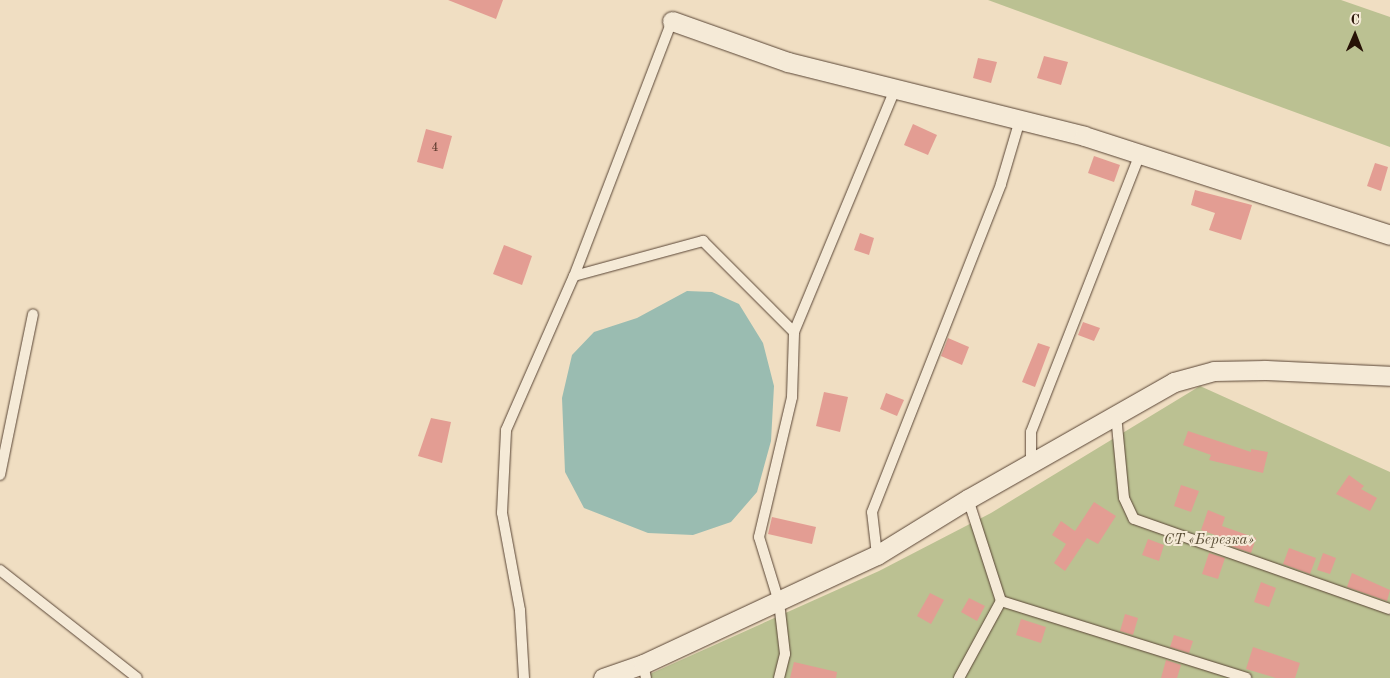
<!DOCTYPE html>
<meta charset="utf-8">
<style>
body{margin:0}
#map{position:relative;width:1390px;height:678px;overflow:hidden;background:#f0dec2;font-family:"Old Standard TT",serif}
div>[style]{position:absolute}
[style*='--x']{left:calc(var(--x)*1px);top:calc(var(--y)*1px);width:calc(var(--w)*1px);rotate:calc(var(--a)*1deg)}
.green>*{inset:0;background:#bbc192}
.water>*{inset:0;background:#9abcb1}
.building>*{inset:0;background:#e39d93}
.roads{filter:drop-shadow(0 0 1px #594535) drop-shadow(0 0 1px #594535)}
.lane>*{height:10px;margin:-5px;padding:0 5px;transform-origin:5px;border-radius:5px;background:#f5ead7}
.street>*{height:19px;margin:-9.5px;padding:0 9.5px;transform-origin:9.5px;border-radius:9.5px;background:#f5ead7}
span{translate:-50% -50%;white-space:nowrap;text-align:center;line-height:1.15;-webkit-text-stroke:4px #f5ead7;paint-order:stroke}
.number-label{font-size:12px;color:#563529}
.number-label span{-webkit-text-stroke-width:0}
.park-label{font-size:15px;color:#5b4f37;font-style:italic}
.north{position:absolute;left:1330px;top:10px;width:50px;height:50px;-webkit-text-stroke:4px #f5ead7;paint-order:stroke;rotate:1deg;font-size:14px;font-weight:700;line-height:20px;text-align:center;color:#271206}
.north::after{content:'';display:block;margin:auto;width:18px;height:22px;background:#271206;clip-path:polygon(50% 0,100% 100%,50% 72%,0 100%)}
</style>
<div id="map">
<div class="green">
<div style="clip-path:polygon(988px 0,1341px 0,1390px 17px,1390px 147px)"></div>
<div style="clip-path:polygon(1200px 386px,1390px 472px,1390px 678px,641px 678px,879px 571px,991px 513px)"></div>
</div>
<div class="water">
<div style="clip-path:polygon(687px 291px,712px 292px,739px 304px,763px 343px,774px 386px,771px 441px,757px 492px,731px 522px,693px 535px,648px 533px,584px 508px,565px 472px,562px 398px,572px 355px,594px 332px,637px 318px)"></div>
</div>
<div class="building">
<div style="clip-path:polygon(448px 0,503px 0,496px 19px)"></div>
<div style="clip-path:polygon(1044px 56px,1068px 62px,1061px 85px,1037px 78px)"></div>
<div style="clip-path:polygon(978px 58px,997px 62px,991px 83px,973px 78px)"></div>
<div style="clip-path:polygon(913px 124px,937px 135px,928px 155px,904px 145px)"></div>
<div style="clip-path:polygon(426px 129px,452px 136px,443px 169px,417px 162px)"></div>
<div style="clip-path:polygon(1094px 156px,1120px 165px,1114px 182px,1088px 173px)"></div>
<div style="clip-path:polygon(1375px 163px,1388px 167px,1381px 191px,1367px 186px)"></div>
<div style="clip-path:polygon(1195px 190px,1252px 205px,1241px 240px,1209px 230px,1215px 213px,1191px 205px)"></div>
<div style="clip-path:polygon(860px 233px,874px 238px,869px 255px,854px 250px)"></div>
<div style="clip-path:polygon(504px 245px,532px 256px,522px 285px,493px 274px)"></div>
<div style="clip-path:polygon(1083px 322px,1100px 328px,1094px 341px,1078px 335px)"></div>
<div style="clip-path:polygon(948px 338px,969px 347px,962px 365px,941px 356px)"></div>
<div style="clip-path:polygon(1038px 343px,1050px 347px,1035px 387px,1022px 382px)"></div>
<div style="clip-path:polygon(824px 392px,848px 397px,840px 432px,816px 426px)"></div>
<div style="clip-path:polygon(886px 393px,904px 400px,897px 416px,880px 409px)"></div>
<div style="clip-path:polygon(431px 418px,451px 422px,442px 463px,418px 456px)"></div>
<div style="clip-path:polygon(1188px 431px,1251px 452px,1251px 449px,1268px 452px,1263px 473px,1209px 460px,1211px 455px,1183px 445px)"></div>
<div style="clip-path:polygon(1349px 475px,1364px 486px,1361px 489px,1377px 498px,1370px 511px,1336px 494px)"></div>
<div style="clip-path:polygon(1181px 485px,1199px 491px,1191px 512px,1174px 506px)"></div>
<div style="clip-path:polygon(1094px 502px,1116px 516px,1098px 544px,1087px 538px,1065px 571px,1054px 563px,1066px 544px,1052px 535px,1061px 521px,1075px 531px)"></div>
<div style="clip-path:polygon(1208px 510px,1225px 517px,1222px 526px,1256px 538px,1251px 553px,1213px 540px,1215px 535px,1201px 530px)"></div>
<div style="clip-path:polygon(772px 517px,816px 527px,812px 544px,768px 534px)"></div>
<div style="clip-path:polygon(1148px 539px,1164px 545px,1159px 561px,1142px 555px)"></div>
<div style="clip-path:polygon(1289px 548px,1316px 558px,1310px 574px,1283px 564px)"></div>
<div style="clip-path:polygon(1209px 553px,1225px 558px,1218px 579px,1202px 574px)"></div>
<div style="clip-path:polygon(1323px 553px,1336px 558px,1330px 574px,1317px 570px)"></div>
<div style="clip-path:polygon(1352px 573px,1390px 590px,1387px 601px,1347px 587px)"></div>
<div style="clip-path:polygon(1261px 582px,1276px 588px,1269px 607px,1254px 602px)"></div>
<div style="clip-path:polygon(930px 593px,944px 600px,931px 624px,917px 616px)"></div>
<div style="clip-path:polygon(969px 598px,985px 606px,977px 621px,961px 612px)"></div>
<div style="clip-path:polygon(1125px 614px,1138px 618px,1133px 635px,1120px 631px)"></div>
<div style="clip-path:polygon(1021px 619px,1046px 627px,1041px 643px,1016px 635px)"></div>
<div style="clip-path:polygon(1174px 635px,1193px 641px,1189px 653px,1170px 647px)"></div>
<div style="clip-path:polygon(1253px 647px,1300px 663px,1295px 678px,1276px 678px,1246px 669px)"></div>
<div style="clip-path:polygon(1166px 660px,1181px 665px,1177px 678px,1161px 678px)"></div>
<div style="clip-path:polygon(794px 662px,837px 672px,836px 678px,790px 678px)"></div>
</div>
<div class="roads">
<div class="lane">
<div style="--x:574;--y:276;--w:134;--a:-15.2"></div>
<div style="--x:703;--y:241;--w:129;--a:45"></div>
<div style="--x:1116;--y:415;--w:83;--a:84.5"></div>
<div style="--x:1124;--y:498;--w:23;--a:65"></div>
<div style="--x:1134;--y:519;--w:271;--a:19.4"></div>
<div style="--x:1031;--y:463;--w:31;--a:-90"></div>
<div style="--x:1031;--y:432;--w:299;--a:-68.6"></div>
<div style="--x:0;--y:475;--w:164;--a:-78.4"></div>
<div style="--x:968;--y:499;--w:107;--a:72.1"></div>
<div style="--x:877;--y:555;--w:43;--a:-96.6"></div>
<div style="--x:872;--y:512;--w:352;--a:-68.5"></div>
<div style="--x:1001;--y:184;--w:67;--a:-73.5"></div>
<div style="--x:0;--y:570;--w:174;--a:38.2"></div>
<div style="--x:643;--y:664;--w:14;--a:78"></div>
<div style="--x:524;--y:678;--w:68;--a:-93.4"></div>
<div style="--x:520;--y:610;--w:99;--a:-100.5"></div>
<div style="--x:502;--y:513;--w:83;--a:-87.2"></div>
<div style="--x:506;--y:430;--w:168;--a:-66.2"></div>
<div style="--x:574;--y:276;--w:273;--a:-69"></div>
<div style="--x:779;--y:678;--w:25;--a:-76"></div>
<div style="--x:785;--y:654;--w:52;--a:-96.6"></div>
<div style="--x:779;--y:602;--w:68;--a:-107.1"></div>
<div style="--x:759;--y:537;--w:144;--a:-76.7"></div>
<div style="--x:792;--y:397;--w:65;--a:-88.2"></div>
<div style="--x:794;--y:332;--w:265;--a:-67.4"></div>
<div style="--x:959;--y:678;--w:88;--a:-61.4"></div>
<div style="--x:1001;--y:601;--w:257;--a:17.4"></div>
</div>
<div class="street">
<div style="--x:672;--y:21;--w:123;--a:19.5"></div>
<div style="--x:788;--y:62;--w:305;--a:14"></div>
<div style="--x:1084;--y:136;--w:322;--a:17.9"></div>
<div style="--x:603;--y:678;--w:42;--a:-19.3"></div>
<div style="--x:643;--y:664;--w:258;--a:-25"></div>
<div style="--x:877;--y:555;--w:107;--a:-31.6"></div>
<div style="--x:968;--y:499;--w:237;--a:-29.6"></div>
<div style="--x:1174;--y:382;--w:41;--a:-15.4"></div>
<div style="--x:1214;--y:371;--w:51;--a:-1.1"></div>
<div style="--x:1265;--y:370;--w:125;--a:2.7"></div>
</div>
</div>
<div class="number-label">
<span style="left:435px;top:149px">4</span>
</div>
<div class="park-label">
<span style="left:1209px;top:541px">СТ «Березка»</span>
</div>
<div class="north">С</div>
</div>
